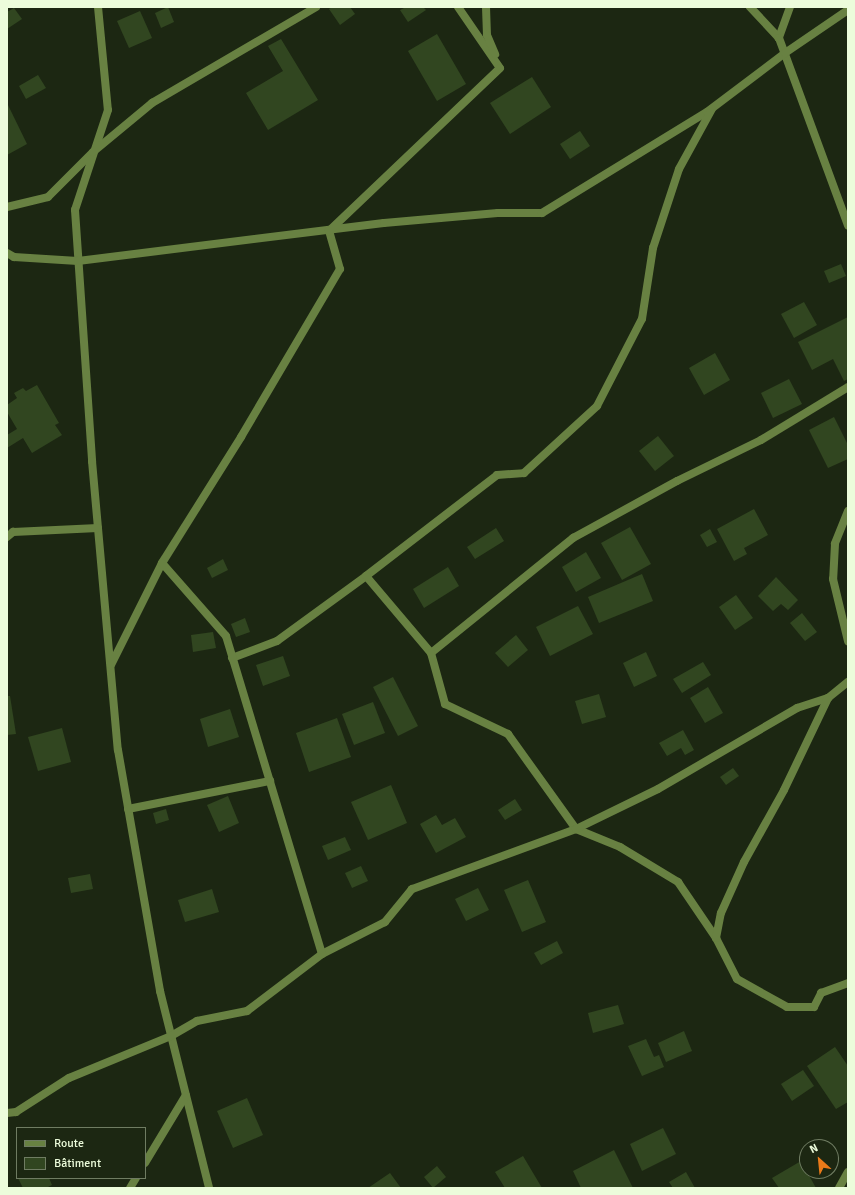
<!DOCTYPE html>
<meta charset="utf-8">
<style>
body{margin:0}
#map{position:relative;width:855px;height:1195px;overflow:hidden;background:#1c2712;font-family:Signika,sans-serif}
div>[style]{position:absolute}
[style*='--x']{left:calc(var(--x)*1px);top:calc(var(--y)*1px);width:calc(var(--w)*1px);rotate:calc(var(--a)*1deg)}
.building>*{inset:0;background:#314620}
.street>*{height:8px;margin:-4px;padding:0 4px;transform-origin:4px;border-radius:4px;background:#688142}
span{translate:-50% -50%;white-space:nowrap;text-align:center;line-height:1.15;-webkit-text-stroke:3px #1c2712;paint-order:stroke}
.frame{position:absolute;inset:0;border:8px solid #ecfcdb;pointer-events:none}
.legend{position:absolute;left:16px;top:1127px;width:130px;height:52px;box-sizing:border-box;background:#1c2712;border:1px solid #6f7c62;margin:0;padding:5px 7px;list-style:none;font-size:12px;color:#ecfcdb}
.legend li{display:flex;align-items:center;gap:8px;height:20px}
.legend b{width:20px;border:1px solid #6f7c62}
.north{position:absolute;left:799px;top:1139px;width:40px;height:40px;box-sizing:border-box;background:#1c2712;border:1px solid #6f7c62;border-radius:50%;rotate:333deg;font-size:11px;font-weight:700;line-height:16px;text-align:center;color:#ecfcdb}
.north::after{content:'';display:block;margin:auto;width:14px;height:18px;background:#ea7a19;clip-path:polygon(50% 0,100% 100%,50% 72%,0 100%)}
</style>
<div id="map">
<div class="building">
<div style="clip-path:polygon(168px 7px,174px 22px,161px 28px,155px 13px)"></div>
<div style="clip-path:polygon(332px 7px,350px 7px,355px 14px,340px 25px,329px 9px)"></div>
<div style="clip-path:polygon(406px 7px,423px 7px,426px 10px,408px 22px,400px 10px)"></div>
<div style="clip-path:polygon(14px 8px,22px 19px,7px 29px,7px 12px)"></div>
<div style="clip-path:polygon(140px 11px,152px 38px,129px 48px,117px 21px)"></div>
<div style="clip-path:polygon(437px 34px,466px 84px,437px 101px,408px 51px)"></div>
<div style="clip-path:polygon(281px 39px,318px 100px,268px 130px,246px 93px,283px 71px,268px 46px)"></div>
<div style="clip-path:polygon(38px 75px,46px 88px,26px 99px,19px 86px)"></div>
<div style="clip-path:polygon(532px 77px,551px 107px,510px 134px,490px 103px)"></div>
<div style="clip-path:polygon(7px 103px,27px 144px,7px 155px)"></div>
<div style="clip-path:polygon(580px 131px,590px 146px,570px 159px,560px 144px)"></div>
<div style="clip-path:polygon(841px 264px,846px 276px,829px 283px,824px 271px)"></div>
<div style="clip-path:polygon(804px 302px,817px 325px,794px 338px,781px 314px)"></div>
<div style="clip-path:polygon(848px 317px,848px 379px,844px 381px,833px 359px,812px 370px,798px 342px)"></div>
<div style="clip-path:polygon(715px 353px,730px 380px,704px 395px,689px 368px)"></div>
<div style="clip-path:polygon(789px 379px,802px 404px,773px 418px,761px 393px)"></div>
<div style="clip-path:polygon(37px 385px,59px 423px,55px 425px,62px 435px,32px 453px,23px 438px,7px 448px,7px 435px,17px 429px,7px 412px,7px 405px,17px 398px,14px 393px,23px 388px,26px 391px)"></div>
<div style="clip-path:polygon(834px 417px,848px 445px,848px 459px,828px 468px,809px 430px)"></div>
<div style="clip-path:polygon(658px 436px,674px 456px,655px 471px,639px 451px)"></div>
<div style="clip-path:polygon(754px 509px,768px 535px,744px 548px,747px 554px,734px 561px,717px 529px)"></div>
<div style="clip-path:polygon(630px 527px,651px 564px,622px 580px,601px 543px)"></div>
<div style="clip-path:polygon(496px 528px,504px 541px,475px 559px,467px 547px)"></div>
<div style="clip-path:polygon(710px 529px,717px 542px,707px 547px,700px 535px)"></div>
<div style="clip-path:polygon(586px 552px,601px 578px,576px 592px,562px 567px)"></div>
<div style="clip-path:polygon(223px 559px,228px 570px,212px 578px,207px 568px)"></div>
<div style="clip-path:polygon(448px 567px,459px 586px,424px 608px,413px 589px)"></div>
<div style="clip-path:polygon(642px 574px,653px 601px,599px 623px,588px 597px)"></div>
<div style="clip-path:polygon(776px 577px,798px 600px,788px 610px,781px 604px,773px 611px,758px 596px)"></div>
<div style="clip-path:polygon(736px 595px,753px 618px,735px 630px,719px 607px)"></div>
<div style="clip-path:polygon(578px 606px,593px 634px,550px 656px,536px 627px)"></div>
<div style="clip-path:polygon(802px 613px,817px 632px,805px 641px,790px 623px)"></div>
<div style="clip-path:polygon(245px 618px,250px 632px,236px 637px,231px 624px)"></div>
<div style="clip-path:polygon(213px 632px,216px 648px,193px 652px,191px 635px)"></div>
<div style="clip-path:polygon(516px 635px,528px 650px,508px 667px,495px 653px)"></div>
<div style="clip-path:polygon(646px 652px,657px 676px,634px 687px,623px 663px)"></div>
<div style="clip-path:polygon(283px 656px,290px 676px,263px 686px,256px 665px)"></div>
<div style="clip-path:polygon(703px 662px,711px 675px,682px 693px,673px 679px)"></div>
<div style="clip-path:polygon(393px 677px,418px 726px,398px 736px,373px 687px)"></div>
<div style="clip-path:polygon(708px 687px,723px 713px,705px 723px,690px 698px)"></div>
<div style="clip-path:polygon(599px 694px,606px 717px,582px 724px,575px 701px)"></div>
<div style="clip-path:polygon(7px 696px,10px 696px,16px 734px,7px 735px)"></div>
<div style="clip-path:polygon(373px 702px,385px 733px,354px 745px,342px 714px)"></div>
<div style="clip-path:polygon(230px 709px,239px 737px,208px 747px,200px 719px)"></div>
<div style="clip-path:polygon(337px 718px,351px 757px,309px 772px,296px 733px)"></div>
<div style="clip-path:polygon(62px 728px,71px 762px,38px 771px,28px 737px)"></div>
<div style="clip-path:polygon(683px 730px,694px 750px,685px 755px,681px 748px,667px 756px,659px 743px)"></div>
<div style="clip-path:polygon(733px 768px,739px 776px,726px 785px,720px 777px)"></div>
<div style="clip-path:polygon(391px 785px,407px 823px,368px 840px,351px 802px)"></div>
<div style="clip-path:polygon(228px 796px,239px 823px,219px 832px,207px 805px)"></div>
<div style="clip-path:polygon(515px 799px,522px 810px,505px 820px,498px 810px)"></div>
<div style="clip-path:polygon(166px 809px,169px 820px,156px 824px,153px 813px)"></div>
<div style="clip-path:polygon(436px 815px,442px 825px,455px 818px,466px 837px,436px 853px,420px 824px)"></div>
<div style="clip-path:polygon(345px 837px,351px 850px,328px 860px,322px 846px)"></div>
<div style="clip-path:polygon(361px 866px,368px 881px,352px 888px,345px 873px)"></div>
<div style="clip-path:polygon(90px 874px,93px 889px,71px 893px,68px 878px)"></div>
<div style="clip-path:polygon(528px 880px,546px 922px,522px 932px,504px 890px)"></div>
<div style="clip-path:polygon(478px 888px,489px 910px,466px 921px,455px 899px)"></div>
<div style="clip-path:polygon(212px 889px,219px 912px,185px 922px,178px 900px)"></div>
<div style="clip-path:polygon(557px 941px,563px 953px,541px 965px,534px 953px)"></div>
<div style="clip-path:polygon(618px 1005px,624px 1024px,593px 1033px,588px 1013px)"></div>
<div style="clip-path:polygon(684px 1031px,692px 1051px,666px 1062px,658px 1043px)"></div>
<div style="clip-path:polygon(646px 1039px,654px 1057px,659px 1055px,664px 1067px,642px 1076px,628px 1046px)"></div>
<div style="clip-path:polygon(835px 1047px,848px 1066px,848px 1102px,836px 1109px,807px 1066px)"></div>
<div style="clip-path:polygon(803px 1070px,814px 1086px,792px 1101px,781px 1084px)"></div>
<div style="clip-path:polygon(247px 1098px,263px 1135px,233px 1148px,217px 1111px)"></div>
<div style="clip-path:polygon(663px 1128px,676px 1154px,642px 1171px,630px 1144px)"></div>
<div style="clip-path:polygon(614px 1150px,633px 1188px,581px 1188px,573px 1171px)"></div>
<div style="clip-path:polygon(523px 1156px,542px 1188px,505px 1188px,495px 1172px)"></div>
<div style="clip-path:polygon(801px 1161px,816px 1188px,779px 1188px,772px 1178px)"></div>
<div style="clip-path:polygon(437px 1166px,446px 1177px,433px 1188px,424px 1177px)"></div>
<div style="clip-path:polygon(686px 1172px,695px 1188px,673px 1188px,669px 1182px)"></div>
<div style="clip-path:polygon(390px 1173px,401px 1188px,368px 1188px)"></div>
<div style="clip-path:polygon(18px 1178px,49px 1178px,52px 1185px,46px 1188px,23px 1188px)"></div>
</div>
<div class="street">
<div style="--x:98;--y:7;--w:103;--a:84.5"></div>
<div style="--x:108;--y:110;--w:105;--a:108.3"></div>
<div style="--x:75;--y:210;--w:252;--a:86.1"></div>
<div style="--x:92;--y:461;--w:290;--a:84.9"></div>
<div style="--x:118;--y:750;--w:245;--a:80.1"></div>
<div style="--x:160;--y:991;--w:203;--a:76"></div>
<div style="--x:458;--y:7;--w:74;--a:55.5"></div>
<div style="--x:486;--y:7;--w:28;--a:88"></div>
<div style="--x:487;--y:35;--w:21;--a:67"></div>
<div style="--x:750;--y:7;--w:42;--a:46.9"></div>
<div style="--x:790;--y:7;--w:33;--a:110"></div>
<div style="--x:779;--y:38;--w:200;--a:69.8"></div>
<div style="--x:7;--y:207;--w:42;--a:-13.7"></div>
<div style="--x:48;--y:197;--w:64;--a:-45"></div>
<div style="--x:93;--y:152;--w:77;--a:-39.7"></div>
<div style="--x:152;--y:103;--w:190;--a:-30.3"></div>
<div style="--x:7;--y:253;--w:8;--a:30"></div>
<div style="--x:14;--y:257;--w:64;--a:3.6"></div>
<div style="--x:78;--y:261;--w:308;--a:-7.1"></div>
<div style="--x:384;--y:223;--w:114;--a:-5"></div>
<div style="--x:498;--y:213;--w:44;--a:0"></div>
<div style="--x:542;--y:213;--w:193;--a:-31.5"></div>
<div style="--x:707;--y:112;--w:98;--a:-37.1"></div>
<div style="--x:785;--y:53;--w:76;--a:-34.3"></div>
<div style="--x:848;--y:511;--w:35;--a:112"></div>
<div style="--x:835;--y:544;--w:35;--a:93"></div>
<div style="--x:833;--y:579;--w:64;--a:76.4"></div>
<div style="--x:7;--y:537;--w:8;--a:-40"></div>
<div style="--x:13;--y:532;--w:85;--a:-2.7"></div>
<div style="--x:366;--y:576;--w:165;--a:-37.6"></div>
<div style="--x:497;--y:475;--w:27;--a:-4"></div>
<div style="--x:524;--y:473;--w:99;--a:-42.5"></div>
<div style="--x:597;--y:406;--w:98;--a:-62.7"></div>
<div style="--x:642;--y:319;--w:72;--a:-81.2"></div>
<div style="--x:653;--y:248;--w:83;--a:-71.8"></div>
<div style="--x:679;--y:169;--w:68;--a:-61.2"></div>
<div style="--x:431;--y:653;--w:183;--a:-39"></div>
<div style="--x:573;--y:538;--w:119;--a:-28.7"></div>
<div style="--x:677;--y:481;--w:93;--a:-26"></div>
<div style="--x:761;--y:440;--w:102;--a:-31.3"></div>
<div style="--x:232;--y:658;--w:48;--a:-20.7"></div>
<div style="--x:277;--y:641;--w:110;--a:-36.1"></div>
<div style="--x:366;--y:576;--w:101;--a:49.8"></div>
<div style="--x:431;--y:653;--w:53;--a:74.6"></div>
<div style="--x:445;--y:704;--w:70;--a:25.5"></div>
<div style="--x:508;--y:734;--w:117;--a:54.4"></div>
<div style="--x:576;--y:829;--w:175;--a:159.9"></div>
<div style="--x:412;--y:889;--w:43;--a:129.3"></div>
<div style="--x:385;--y:922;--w:71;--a:153.1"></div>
<div style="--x:111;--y:665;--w:114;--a:-63.4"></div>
<div style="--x:162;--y:563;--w:149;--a:-57.9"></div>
<div style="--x:241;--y:437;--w:195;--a:-59.5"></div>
<div style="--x:340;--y:269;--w:40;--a:-106"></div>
<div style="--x:329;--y:231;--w:236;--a:-43.6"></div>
<div style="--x:128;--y:809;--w:145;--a:-11.2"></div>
<div style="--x:576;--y:829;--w:48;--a:22.2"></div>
<div style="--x:620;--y:847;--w:68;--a:31.1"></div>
<div style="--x:678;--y:882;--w:68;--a:55.8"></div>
<div style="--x:716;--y:938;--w:46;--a:62.9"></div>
<div style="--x:737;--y:979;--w:57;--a:29.2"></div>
<div style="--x:787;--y:1007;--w:27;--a:0"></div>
<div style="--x:814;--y:1007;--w:16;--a:-63"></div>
<div style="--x:821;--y:993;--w:29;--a:-20"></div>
<div style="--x:576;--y:829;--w:91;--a:-26"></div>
<div style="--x:658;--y:789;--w:161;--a:-30.2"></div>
<div style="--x:797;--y:708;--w:33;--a:-18"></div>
<div style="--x:828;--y:698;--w:26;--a:-39"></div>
<div style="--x:716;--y:938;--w:25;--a:-79"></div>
<div style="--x:721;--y:913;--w:56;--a:-65.7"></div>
<div style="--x:744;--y:862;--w:82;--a:-60.9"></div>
<div style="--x:784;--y:790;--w:102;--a:-64.4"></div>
<div style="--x:7;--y:1113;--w:9;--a:-6"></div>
<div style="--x:16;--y:1112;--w:63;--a:-32.7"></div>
<div style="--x:69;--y:1078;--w:110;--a:-22.4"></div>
<div style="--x:171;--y:1036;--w:30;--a:-30"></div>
<div style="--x:197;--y:1021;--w:51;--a:-11.3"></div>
<div style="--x:247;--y:1011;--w:94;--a:-37.2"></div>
<div style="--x:322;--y:954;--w:332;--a:-106.8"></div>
<div style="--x:226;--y:636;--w:97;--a:-131.2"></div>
<div style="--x:145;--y:1163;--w:79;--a:-58.9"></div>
<div style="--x:130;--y:1188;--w:12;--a:-59"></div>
<div style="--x:839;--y:1188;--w:18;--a:-61"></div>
</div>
<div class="frame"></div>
<ul class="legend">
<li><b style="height:5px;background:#688142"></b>Route</li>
<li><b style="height:11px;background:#314620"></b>Bâtiment</li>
</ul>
<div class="north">N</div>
</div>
